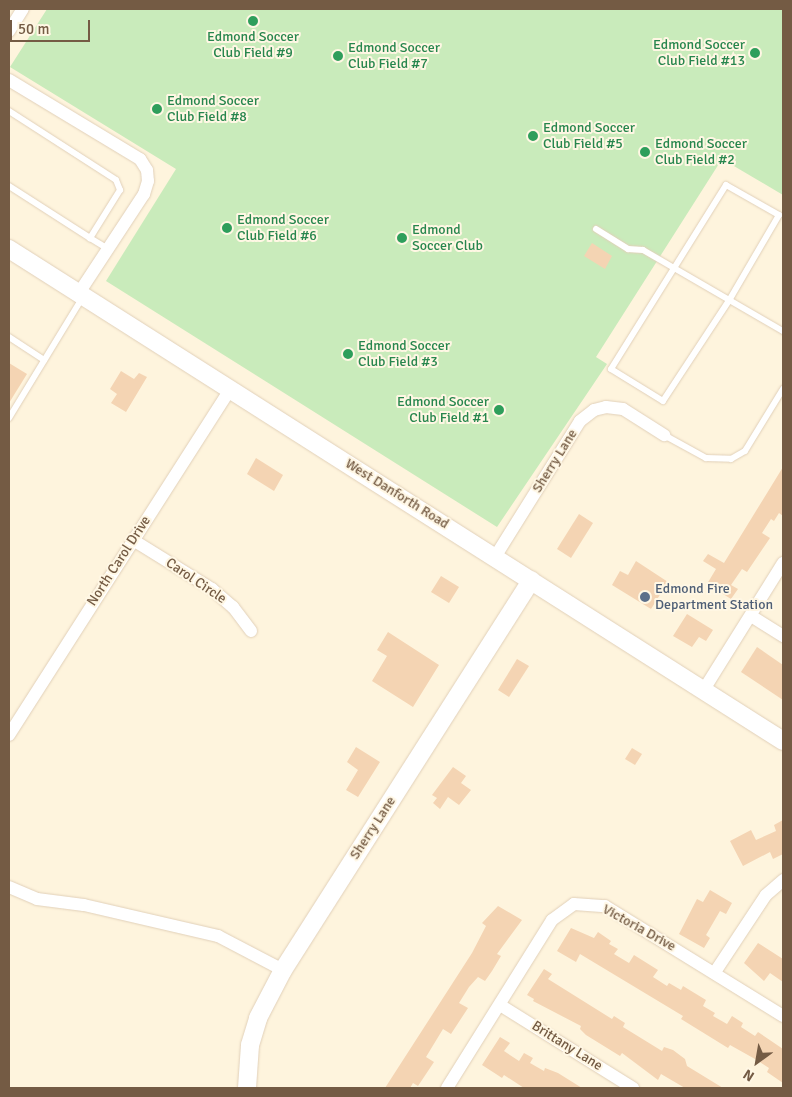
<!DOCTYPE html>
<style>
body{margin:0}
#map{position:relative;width:792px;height:1097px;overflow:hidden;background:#fef4dd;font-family:Signika,sans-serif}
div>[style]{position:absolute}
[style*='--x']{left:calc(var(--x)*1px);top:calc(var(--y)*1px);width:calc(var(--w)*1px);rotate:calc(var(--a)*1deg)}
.green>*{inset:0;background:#c9ebbb}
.building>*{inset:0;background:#f4d4b3}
.roads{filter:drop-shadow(0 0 1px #e1d0b9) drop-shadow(0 0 1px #e1d0b9)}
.lane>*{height:6px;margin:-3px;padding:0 3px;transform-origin:3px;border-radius:3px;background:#fff}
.street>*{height:12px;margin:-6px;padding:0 6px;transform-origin:6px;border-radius:6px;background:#fff}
.secondary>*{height:18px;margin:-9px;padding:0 9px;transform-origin:9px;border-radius:9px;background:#fff}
.dots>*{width:14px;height:14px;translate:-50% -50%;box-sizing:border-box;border:2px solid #fff7e4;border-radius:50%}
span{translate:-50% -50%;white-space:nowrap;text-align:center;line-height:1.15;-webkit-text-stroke:4px #fff7e4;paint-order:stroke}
.leisure-label{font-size:14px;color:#27864d}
.right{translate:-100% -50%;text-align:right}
.left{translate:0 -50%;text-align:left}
.street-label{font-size:14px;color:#745b44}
.service-label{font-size:14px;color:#4e5e75}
.frame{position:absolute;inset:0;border:10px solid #745b44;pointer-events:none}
.north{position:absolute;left:732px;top:1037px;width:50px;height:50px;-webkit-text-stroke:4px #fff7e4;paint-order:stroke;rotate:212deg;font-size:14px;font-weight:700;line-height:20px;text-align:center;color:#745b44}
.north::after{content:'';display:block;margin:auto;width:18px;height:22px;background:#745b44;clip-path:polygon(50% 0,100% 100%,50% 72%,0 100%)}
.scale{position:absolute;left:10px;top:20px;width:80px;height:22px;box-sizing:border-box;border:2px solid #745b44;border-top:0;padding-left:6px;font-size:15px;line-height:18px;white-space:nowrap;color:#745b44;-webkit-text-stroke:4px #fff7e4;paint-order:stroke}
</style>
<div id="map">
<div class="green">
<div style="clip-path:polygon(47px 9px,783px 9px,783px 195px,722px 159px,596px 357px,607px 364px,497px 527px,106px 281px,176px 169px,10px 67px)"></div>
</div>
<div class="building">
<div style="clip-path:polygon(592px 243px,612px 256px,605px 269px,584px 256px)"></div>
<div style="clip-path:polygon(9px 363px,27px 374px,9px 403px)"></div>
<div style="clip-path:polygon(121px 371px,134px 379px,139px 373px,147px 377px,126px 412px,111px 403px,117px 394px,110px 389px)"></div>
<div style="clip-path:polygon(256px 458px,283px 475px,274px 491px,247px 474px)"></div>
<div style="clip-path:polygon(783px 467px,783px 516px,779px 513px,774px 521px,771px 519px,762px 533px,770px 538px,747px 572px,742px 569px,731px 585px,738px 589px,731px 599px,707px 584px,716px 569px,703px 561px,708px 554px,724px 563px)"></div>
<div style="clip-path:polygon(579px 514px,593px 523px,571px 558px,557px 549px)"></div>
<div style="clip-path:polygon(636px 561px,668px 582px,651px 609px,612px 585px,620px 571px,628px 575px)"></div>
<div style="clip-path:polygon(441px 576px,459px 587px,449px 603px,431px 592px)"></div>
<div style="clip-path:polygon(687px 614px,713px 630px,706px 641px,699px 637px,692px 647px,673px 636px)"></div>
<div style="clip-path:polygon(388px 632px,439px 665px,413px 707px,372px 681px,387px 656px,377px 650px)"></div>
<div style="clip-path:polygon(757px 647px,783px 665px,783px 700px,741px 672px)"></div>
<div style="clip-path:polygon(517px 659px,529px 666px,509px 697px,498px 690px)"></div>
<div style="clip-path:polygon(356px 747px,380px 762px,358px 797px,346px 790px,358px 770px,347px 762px)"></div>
<div style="clip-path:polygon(632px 748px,642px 754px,635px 765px,625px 759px)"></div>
<div style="clip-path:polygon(453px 767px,466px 776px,461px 783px,471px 790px,459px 805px,448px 797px,440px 809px,433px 803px,437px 798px,432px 795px)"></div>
<div style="clip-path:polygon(783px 820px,783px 854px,773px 859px,770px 852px,743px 866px,730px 841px,751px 830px,756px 840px,776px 831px,774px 825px)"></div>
<div style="clip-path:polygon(710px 890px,732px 903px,726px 914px,720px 911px,706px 935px,710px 938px,704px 948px,679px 934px,697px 899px,703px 902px)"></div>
<div style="clip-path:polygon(498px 906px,522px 920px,497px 954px,501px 956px,492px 971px,485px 981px,478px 977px,469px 987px,459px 1003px,468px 1008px,451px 1034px,443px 1029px,426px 1057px,434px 1062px,418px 1086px,413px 1083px,410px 1088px,385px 1088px,472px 953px,486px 926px,482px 923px)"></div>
<div style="clip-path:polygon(571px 928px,594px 938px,598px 932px,611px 941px,609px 944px,618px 949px,614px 954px,629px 963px,634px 955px,658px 970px,653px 977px,667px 986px,669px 983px,681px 990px,683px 986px,706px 1000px,703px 1006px,715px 1013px,713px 1016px,727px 1024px,732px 1016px,743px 1023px,741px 1027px,755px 1036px,758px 1032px,783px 1049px,783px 1083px,767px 1072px,769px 1068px,755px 1059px,730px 1045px,728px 1048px,681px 1019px,683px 1016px,580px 954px,576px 962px,557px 951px)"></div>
<div style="clip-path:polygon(758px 943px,783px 959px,783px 982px,770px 973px,764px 981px,744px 963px)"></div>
<div style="clip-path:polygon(544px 969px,552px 974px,548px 979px,612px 1019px,614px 1016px,625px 1023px,623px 1027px,662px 1051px,664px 1047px,673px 1050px,685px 1059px,687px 1066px,723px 1088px,685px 1088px,661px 1074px,658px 1080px,622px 1053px,620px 1056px,586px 1035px,580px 1029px,581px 1026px,533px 1001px,534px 999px,527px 995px)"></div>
<div style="clip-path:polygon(500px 1037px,510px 1043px,504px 1051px,519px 1061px,524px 1053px,533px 1058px,530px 1063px,544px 1071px,545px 1068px,558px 1073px,582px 1088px,524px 1088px,504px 1075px,502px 1078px,496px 1074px,482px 1065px)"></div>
</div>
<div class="roads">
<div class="lane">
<div style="--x:9;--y:111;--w:127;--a:32.8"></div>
<div style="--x:116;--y:180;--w:11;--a:68"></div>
<div style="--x:120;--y:190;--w:57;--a:122"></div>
<div style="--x:90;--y:238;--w:21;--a:31"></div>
<div style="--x:726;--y:185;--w:61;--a:29.5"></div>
<div style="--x:779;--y:215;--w:97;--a:120.3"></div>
<div style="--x:730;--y:299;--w:122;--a:123.3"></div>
<div style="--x:663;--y:401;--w:61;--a:-148.4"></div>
<div style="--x:611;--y:369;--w:217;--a:-58"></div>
<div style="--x:9;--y:186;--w:96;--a:32.7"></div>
<div style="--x:596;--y:229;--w:38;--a:32"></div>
<div style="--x:628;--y:249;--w:15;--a:4"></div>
<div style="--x:643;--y:250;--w:162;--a:30.1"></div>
<div style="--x:9;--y:337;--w:42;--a:33.3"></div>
<div style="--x:9;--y:418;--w:142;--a:-58.6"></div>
<div style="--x:664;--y:435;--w:48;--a:28.7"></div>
<div style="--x:706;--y:458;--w:25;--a:2"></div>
<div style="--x:731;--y:459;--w:16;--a:-30"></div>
<div style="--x:745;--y:451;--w:73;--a:-58.5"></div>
</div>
<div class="street">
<div style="--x:9;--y:31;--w:26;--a:-58"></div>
<div style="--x:9;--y:80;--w:153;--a:31.1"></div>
<div style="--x:140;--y:159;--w:13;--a:58"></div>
<div style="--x:147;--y:170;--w:11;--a:85"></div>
<div style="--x:148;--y:181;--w:14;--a:107"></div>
<div style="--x:144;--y:194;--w:118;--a:123.3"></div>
<div style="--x:133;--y:540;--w:93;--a:31.8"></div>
<div style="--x:212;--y:589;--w:28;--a:41"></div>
<div style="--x:233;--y:607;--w:30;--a:53"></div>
<div style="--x:495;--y:557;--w:160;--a:-58"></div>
<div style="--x:580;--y:421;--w:18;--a:-38"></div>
<div style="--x:594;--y:410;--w:12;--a:-14"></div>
<div style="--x:606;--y:407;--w:17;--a:7"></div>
<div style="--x:623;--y:409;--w:49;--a:32.4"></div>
<div style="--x:751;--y:616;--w:38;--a:32"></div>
<div style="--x:703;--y:691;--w:151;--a:-58"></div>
<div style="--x:9;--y:735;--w:412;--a:-57.4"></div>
<div style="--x:9;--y:887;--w:30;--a:23"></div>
<div style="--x:37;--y:899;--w:47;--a:7.3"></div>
<div style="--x:84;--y:905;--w:138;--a:13"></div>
<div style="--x:218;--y:936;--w:73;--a:27.6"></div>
<div style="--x:715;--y:972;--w:92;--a:-56.5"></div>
<div style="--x:766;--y:895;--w:23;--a:-41"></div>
<div style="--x:500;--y:1005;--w:157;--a:32"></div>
<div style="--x:447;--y:1088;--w:198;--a:-58"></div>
<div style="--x:552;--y:920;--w:27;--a:-36"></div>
<div style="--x:574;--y:904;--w:31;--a:4"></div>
<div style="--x:605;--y:906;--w:209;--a:31.7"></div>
</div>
<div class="secondary">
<div style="--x:9;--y:249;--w:917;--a:32.44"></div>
<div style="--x:247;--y:1088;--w:43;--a:-86"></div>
<div style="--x:250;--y:1045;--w:28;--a:-73"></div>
<div style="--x:258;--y:1018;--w:54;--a:-62.5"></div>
<div style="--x:283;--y:970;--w:462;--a:-57.5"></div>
</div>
</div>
<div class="dots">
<div style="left:253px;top:21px;background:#2e9e5b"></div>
<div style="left:755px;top:53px;background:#2e9e5b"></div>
<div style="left:338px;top:56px;background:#2e9e5b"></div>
<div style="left:157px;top:109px;background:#2e9e5b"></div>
<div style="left:533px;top:136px;background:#2e9e5b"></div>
<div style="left:645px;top:152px;background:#2e9e5b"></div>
<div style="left:227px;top:228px;background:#2e9e5b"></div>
<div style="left:402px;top:238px;background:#2e9e5b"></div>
<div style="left:348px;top:354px;background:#2e9e5b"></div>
<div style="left:499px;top:410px;background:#2e9e5b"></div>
<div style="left:645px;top:597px;background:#5c6f8a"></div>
</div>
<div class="leisure-label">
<span style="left:253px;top:45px">Edmond Soccer<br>Club Field #9</span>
<span class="right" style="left:745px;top:53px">Edmond Soccer<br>Club Field #13</span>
<span class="left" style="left:348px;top:56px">Edmond Soccer<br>Club Field #7</span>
<span class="left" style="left:167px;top:109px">Edmond Soccer<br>Club Field #8</span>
<span class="left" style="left:543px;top:136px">Edmond Soccer<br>Club Field #5</span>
<span class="left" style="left:655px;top:152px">Edmond Soccer<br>Club Field #2</span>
<span class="left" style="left:237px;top:228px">Edmond Soccer<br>Club Field #6</span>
<span class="left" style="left:412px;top:238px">Edmond<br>Soccer Club</span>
<span class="left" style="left:358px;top:354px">Edmond Soccer<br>Club Field #3</span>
<span class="right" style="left:489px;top:410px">Edmond Soccer<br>Club Field #1</span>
</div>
<div class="street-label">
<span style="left:555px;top:461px;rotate:-58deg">Sherry Lane</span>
<span style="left:397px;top:494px;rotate:32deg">West Danforth Road</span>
<span style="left:119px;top:561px;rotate:-57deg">North Carol Drive</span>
<span style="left:196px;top:581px;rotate:34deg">Carol Circle</span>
<span style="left:373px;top:828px;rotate:-57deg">Sherry Lane</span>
<span style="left:639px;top:928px;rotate:29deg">Victoria Drive</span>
<span style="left:567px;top:1046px;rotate:32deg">Brittany Lane</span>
</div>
<div class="service-label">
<span class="left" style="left:655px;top:597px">Edmond Fire<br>Department Station</span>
</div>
<div class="frame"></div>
<div class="north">N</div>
<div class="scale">50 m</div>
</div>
